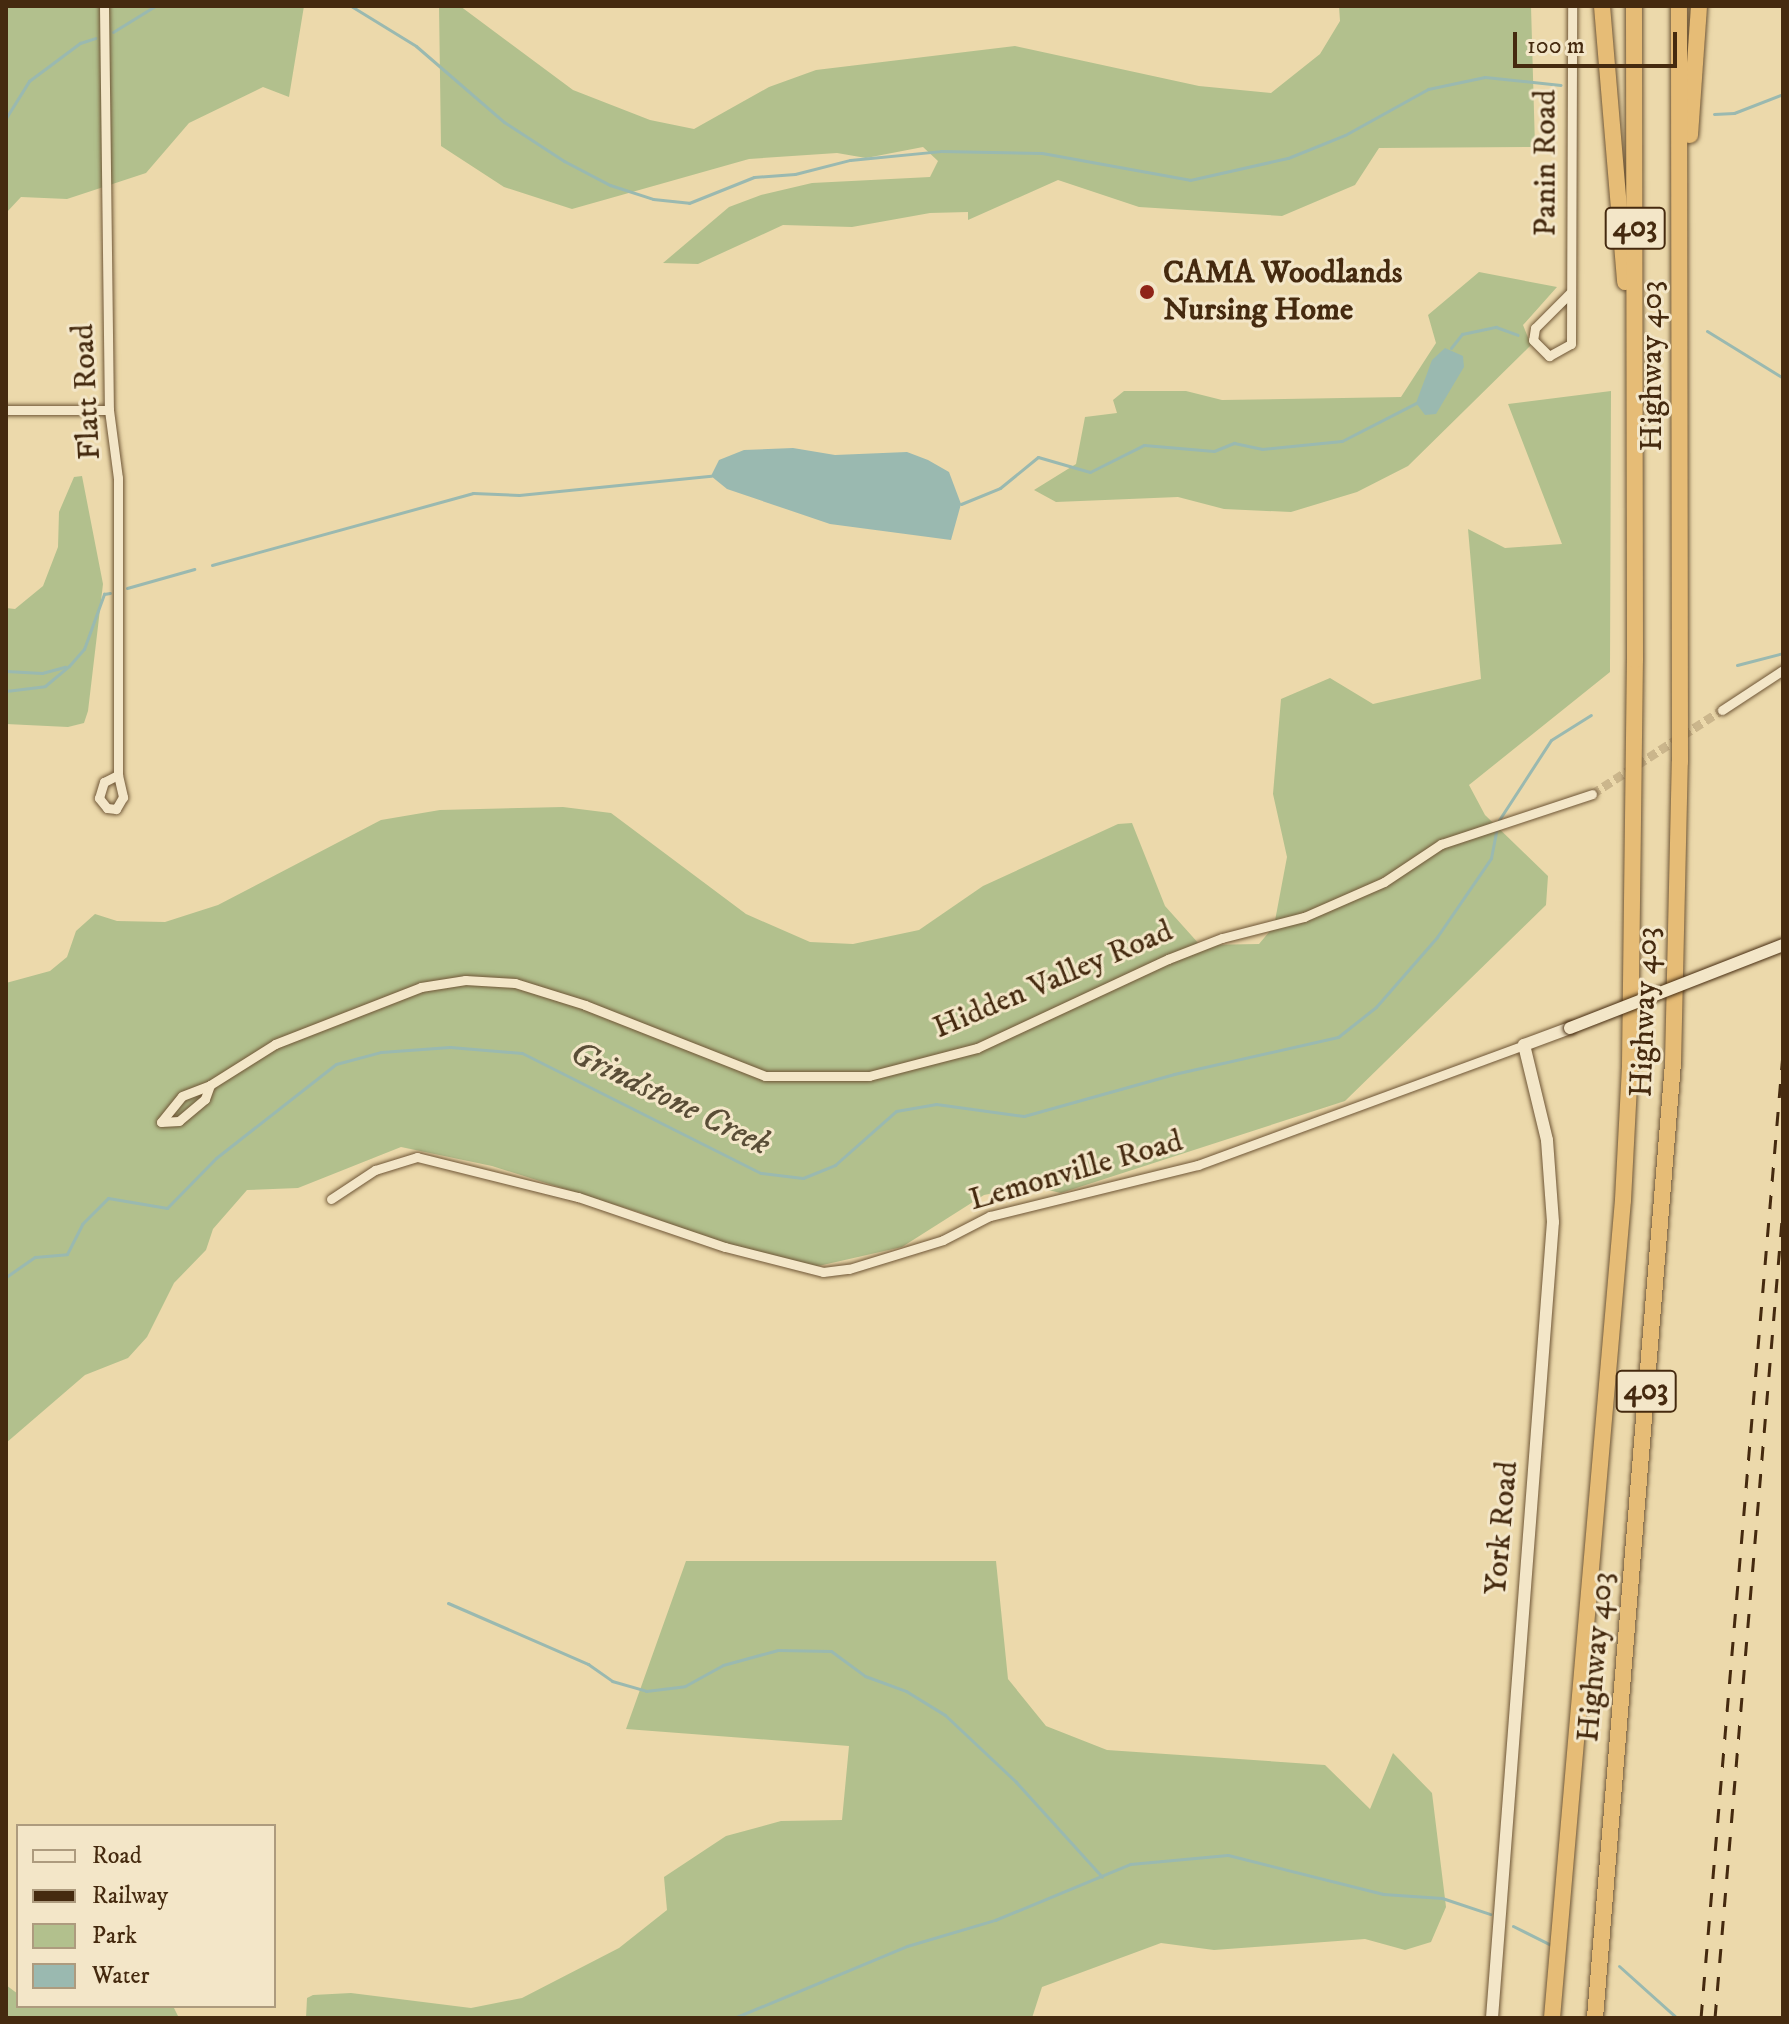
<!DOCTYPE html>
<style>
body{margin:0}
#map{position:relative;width:1789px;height:2024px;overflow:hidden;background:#ecd9ab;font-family:"IM FELL DW Pica",serif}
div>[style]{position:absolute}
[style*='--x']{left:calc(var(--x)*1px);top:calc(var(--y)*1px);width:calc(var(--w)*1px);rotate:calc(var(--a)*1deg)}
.green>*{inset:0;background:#b2c08d}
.water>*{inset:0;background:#9ab9b0}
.stream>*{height:3px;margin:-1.5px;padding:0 1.5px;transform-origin:1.5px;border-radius:1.5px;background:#9ab9b0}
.street-tunnel>*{height:9px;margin-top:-4.5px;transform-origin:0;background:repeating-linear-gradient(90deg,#cbb68c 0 9px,transparent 0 13.5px)}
.roads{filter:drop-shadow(0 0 2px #6f5636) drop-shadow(0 0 2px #6f5636)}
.street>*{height:9px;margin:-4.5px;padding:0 4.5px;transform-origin:4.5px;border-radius:4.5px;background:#f3e6c8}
.secondary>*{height:12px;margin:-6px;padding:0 6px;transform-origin:6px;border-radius:6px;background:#f3e6c8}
.highway>*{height:16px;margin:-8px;padding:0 8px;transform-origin:8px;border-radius:8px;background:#e6bc76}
.rail>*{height:3px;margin-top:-1.5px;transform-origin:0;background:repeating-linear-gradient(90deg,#452a0f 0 14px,transparent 0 28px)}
.bridges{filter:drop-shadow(0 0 2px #452a0f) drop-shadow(0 0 2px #452a0f)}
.secondary-bridge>*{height:12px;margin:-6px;padding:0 6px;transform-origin:6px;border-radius:6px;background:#f3e6c8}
.dots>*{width:22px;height:22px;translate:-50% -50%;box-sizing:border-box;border:4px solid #f3e6c8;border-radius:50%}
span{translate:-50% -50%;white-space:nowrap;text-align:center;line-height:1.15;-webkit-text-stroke:6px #f3e6c8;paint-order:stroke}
.shield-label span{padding:2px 6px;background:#f3e6c8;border:2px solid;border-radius:6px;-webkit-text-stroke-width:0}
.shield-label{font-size:30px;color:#452a0f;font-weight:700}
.street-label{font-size:32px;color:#452a0f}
.poi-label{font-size:32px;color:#452a0f;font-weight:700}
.left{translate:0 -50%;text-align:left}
.water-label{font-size:34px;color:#5a4e37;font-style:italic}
.frame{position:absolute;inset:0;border:8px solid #452a0f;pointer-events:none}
.legend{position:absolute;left:16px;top:1824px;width:260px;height:184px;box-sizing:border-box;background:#f3e6c8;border:2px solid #ad9b7e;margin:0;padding:10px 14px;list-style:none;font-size:24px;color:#452a0f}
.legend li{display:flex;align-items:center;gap:16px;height:40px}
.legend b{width:40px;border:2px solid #ad9b7e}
.scale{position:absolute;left:1513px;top:32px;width:164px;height:36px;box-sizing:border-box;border:4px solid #452a0f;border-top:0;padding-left:10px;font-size:24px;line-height:28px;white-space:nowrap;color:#452a0f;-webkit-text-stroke:6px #f3e6c8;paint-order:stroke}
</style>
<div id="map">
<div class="green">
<div style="clip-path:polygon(6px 6px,304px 6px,289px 97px,263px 87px,189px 123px,146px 173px,67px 199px,21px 197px,6px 213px)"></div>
<div style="clip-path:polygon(439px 6px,460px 6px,573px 90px,650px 120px,694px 129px,769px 87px,816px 70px,1015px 46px,1199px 86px,1271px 93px,1320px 54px,1340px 21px,1339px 6px,1531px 6px,1535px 147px,1379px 148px,1355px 185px,1282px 216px,1139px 207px,1058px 180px,968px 220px,968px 212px,930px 213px,852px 227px,783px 225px,698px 264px,663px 263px,729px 207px,761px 195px,812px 183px,930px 177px,938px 161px,923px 147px,866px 158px,837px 153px,749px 159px,572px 209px,504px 187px,441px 146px)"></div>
<div style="clip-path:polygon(1479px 272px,1557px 287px,1523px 325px,1531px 345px,1408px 466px,1357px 492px,1291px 512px,1224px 509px,1178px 497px,1056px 502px,1034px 490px,1076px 464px,1085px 417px,1117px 413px,1113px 400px,1124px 391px,1186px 391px,1222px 400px,1401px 397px,1436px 343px,1428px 315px)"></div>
<div style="clip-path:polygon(1611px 391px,1610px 672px,1469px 785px,1485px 815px,1548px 876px,1546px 905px,1345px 1101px,1061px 1193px,1030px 1186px,984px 1195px,902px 1247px,814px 1267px,758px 1258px,638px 1212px,492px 1166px,401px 1147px,298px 1188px,247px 1190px,213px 1229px,206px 1250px,174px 1283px,147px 1337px,128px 1358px,85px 1375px,6px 1443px,6px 983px,50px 971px,67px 957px,76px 931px,95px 914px,117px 921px,165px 922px,218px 905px,381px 820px,440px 810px,563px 807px,611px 813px,746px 914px,810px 942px,853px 944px,919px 930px,983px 886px,1118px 824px,1132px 823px,1165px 906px,1200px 945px,1259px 944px,1274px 926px,1287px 857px,1273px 794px,1281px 699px,1330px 678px,1373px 704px,1481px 679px,1468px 529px,1505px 548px,1562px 544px,1508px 404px)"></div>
<div style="clip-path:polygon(82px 476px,103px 584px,88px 711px,84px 723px,68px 727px,6px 724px,6px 608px,15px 609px,43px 586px,58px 547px,59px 512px,74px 477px)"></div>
<div style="clip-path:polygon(686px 1561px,996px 1561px,1008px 1679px,1046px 1726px,1107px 1750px,1325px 1765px,1370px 1809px,1393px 1753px,1432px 1793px,1446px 1907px,1431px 1942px,1405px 1950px,1365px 1939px,1214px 1950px,1161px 1943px,1042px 1987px,1032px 2018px,306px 2018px,307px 1998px,313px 1995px,351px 1993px,471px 2008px,522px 1998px,619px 1948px,667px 1910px,664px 1877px,726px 1836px,781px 1821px,842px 1820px,849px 1746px,626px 1729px)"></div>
<div style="clip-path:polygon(6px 1985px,18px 1994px,18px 2006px,173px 2006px,179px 2018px,6px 2018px)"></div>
</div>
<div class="water">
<div style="clip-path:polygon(1445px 348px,1463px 356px,1464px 367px,1436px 414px,1425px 415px,1416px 403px,1432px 360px)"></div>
<div style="clip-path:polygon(793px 448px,835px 455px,907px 452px,928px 460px,949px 472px,961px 504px,951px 540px,830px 524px,727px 489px,711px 476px,719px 460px,744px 450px)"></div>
</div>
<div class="stream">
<div style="--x:351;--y:6;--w:76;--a:31.6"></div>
<div style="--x:416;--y:46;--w:116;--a:40.8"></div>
<div style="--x:504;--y:122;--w:72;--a:33"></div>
<div style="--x:564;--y:161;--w:52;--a:27.6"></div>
<div style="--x:610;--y:185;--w:45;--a:18"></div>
<div style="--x:653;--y:199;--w:36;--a:6"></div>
<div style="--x:689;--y:203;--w:70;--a:-21.8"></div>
<div style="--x:754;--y:177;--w:41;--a:-4.2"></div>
<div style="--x:795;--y:174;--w:57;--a:-14.3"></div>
<div style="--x:850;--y:160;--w:91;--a:-5.6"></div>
<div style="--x:941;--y:151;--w:101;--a:1.1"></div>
<div style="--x:1042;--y:153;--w:150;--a:10.3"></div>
<div style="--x:1190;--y:180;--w:100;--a:-12.7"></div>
<div style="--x:1288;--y:158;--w:61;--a:-22"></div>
<div style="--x:1345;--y:135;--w:95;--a:-29"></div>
<div style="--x:1428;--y:89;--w:58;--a:-11.9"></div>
<div style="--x:1485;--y:77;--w:76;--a:6"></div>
<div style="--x:113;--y:32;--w:49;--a:-31.8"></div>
<div style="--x:1714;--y:114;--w:20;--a:-3"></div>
<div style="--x:1734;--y:113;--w:53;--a:-21.2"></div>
<div style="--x:6;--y:118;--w:44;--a:-58.1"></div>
<div style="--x:29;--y:81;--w:64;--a:-36.7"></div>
<div style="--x:80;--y:43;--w:16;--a:-18"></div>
<div style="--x:1707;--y:331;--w:89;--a:31.7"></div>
<div style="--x:1451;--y:348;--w:18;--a:-52"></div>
<div style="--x:1462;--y:334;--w:35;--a:-12"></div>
<div style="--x:1496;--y:327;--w:23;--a:20"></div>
<div style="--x:961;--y:504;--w:42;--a:-22.3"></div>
<div style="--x:1000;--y:488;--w:49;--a:-39.2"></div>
<div style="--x:1038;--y:457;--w:54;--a:16.1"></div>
<div style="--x:1090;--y:472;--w:60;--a:-26.6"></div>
<div style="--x:1144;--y:445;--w:70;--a:4.9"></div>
<div style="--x:1214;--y:451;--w:22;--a:-22"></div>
<div style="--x:1234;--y:443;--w:29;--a:12"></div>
<div style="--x:1262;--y:449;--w:80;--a:-5.7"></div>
<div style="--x:1342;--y:441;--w:83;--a:-27.2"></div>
<div style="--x:212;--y:565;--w:271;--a:-15.4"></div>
<div style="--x:473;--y:493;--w:46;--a:2.5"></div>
<div style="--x:519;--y:495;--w:193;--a:-5.7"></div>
<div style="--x:127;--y:588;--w:70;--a:-15.8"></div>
<div style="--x:1737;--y:665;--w:48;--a:-14.6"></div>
<div style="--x:6;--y:671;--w:36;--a:3"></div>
<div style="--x:42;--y:673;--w:24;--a:-15"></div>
<div style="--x:6;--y:691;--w:39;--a:-7"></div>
<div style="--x:45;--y:686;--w:31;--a:-40"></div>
<div style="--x:69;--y:666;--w:23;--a:-49"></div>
<div style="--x:84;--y:649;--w:59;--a:-70"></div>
<div style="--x:104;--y:594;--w:6;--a:-9"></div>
<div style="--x:1499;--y:820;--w:95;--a:-57"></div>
<div style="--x:1551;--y:740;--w:47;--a:-32"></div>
<div style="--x:6;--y:1277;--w:35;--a:-35"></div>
<div style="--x:35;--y:1257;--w:32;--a:-5"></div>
<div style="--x:67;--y:1254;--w:34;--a:-63"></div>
<div style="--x:82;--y:1224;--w:37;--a:-45"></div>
<div style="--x:108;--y:1198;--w:60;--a:9.6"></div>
<div style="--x:167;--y:1208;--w:70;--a:-45.6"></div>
<div style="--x:216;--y:1158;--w:152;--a:-38.1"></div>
<div style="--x:336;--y:1064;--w:47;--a:-14.9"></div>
<div style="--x:381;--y:1052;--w:69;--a:-4.1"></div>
<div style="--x:450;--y:1047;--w:72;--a:4.8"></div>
<div style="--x:522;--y:1053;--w:267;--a:26.7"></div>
<div style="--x:761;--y:1173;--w:42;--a:6.8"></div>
<div style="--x:803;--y:1178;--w:35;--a:-22"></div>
<div style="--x:835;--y:1165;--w:81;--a:-41.5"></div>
<div style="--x:896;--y:1111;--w:41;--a:-9.9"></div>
<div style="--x:936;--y:1104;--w:89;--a:7.8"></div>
<div style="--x:1024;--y:1116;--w:156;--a:-15.6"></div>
<div style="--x:1174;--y:1074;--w:168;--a:-12.7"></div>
<div style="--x:1338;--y:1037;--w:48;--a:-38.3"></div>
<div style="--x:1376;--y:1007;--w:93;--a:-48.9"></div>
<div style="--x:1437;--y:937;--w:96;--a:-55.6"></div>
<div style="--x:1491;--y:858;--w:31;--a:-79"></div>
<div style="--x:448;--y:1603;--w:153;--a:23.5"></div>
<div style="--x:588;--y:1664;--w:29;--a:35"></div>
<div style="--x:612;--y:1681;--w:35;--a:16"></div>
<div style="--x:646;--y:1691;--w:39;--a:-7"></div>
<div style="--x:685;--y:1686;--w:43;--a:-28.9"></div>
<div style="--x:723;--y:1665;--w:57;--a:-15.3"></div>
<div style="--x:778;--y:1650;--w:53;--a:1.1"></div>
<div style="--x:831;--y:1651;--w:42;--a:36.3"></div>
<div style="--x:865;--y:1676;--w:44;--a:20.1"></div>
<div style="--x:906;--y:1691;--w:46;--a:31.6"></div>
<div style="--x:945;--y:1715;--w:98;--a:43.3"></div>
<div style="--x:1016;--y:1782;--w:128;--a:47.8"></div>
<div style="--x:1513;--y:1926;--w:45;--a:26.6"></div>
<div style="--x:1619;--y:1966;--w:78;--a:41.9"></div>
<div style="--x:734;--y:2018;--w:187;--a:-22.6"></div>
<div style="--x:907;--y:1946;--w:92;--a:-16.5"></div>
<div style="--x:995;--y:1920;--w:146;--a:-22.5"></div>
<div style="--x:1130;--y:1864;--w:98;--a:-5.2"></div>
<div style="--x:1228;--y:1855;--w:160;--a:14.1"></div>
<div style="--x:1383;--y:1894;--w:59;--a:3.9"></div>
<div style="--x:1442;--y:1898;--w:51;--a:18.4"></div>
</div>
<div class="street-tunnel">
<div style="--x:1592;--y:794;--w:155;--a:-32.9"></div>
</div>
<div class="roads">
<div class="street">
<div style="--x:104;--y:6;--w:404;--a:89.3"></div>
<div style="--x:109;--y:410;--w:69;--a:82.5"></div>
<div style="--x:118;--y:478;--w:297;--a:90"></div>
<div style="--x:118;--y:775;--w:23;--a:77"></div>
<div style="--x:123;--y:797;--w:14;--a:120"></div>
<div style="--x:116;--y:809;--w:9;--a:-174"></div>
<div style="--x:107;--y:808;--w:13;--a:-129"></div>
<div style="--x:99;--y:798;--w:17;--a:-73"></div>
<div style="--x:104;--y:782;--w:16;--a:-27"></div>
<div style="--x:1571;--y:292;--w:51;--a:135"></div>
<div style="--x:1535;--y:328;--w:12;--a:99"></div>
<div style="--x:1533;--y:340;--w:23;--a:45"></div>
<div style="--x:1549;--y:356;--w:25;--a:-29"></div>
<div style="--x:1571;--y:344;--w:338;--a:-89.8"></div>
<div style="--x:6;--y:410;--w:103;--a:0"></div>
<div style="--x:1722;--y:710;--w:73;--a:-33.3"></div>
<div style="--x:210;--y:1085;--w:15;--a:110"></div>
<div style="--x:205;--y:1099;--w:34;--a:140"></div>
<div style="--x:179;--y:1121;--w:18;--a:177"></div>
<div style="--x:161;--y:1122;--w:33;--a:-51"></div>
<div style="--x:182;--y:1096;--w:30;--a:-21"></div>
<div style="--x:210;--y:1085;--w:77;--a:-32.2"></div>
<div style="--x:275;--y:1044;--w:157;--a:-21.3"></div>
<div style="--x:421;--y:987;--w:45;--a:-9"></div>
<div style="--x:465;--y:980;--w:50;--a:3.4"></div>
<div style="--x:515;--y:983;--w:73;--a:17.4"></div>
<div style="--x:585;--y:1005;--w:193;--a:21.5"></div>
<div style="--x:765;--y:1076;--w:104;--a:0"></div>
<div style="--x:869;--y:1076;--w:112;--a:-14.5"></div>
<div style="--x:977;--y:1048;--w:211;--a:-25"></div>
<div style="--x:1168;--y:959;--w:58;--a:-21.3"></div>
<div style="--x:1222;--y:938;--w:85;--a:-14.4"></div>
<div style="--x:1304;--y:917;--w:87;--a:-23.6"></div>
<div style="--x:1384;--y:882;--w:69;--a:-33.7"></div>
<div style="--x:1441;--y:844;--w:159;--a:-18.3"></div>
<div style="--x:331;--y:1199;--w:53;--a:-33.4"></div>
<div style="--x:375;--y:1170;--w:44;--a:-17.2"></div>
<div style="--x:417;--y:1157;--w:166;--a:14"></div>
<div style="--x:578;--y:1197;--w:155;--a:18.8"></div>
<div style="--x:725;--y:1247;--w:101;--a:14.3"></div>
<div style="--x:823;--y:1272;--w:26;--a:-7"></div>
<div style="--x:849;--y:1269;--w:98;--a:-17.1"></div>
<div style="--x:943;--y:1240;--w:53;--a:-27.1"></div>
<div style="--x:990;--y:1216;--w:214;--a:-13.8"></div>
<div style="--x:1198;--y:1165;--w:347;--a:-20.2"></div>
</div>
<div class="secondary">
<div style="--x:1492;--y:2018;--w:798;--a:-85.62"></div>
<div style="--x:1553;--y:1222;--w:82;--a:-94.2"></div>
<div style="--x:1547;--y:1140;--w:98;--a:-103.6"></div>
<div style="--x:1524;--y:1045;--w:49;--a:-20.3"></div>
</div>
<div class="highway">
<div style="--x:1602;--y:6;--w:277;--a:85.2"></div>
<div style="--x:1690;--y:135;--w:129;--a:-86"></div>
<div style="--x:1552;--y:2018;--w:821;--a:-85.04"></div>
<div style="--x:1623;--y:1200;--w:135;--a:-87"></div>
<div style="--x:1630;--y:1065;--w:405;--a:-89.3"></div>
<div style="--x:1635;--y:660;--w:654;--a:-90.09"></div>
<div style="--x:1595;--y:2018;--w:958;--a:-85.33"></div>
<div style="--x:1673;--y:1063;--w:301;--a:-88.7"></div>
<div style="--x:1680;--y:762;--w:756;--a:-90.08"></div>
</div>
</div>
<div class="rail">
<div style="--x:1701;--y:2018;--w:968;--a:-85.14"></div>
<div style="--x:1715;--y:2018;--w:812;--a:-85.2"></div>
</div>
<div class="bridges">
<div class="secondary-bridge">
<div style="--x:1570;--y:1028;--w:229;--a:-21.3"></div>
</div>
</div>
<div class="dots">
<div style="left:1147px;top:292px;background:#8f2418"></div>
</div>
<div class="shield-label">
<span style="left:1635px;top:228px">403</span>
<span style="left:1646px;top:1391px">403</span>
</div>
<div class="street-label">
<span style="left:1546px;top:163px;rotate:-90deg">Panin Road</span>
<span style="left:1652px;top:366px;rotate:-90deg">Highway 403</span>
<span style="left:87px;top:392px;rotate:-93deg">Flatt Road</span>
<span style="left:1053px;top:980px;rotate:-23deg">Hidden Valley Road</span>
<span style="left:1645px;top:1012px;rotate:-88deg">Highway 403</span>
<span style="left:1076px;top:1171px;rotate:-16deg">Lemonville Road</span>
<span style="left:1502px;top:1528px;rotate:-85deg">York Road</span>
<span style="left:1596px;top:1657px;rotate:-85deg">Highway 403</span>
</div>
<div class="poi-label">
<span class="left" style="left:1163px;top:292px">CAMA Woodlands<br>Nursing Home</span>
</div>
<div class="water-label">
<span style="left:670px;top:1099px;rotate:26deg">Grindstone Creek</span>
</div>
<div class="frame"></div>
<ul class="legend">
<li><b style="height:10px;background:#f3e6c8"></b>Road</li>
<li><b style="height:10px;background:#452a0f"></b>Railway</li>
<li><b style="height:22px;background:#b2c08d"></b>Park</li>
<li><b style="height:22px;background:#9ab9b0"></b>Water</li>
</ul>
<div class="scale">100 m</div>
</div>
